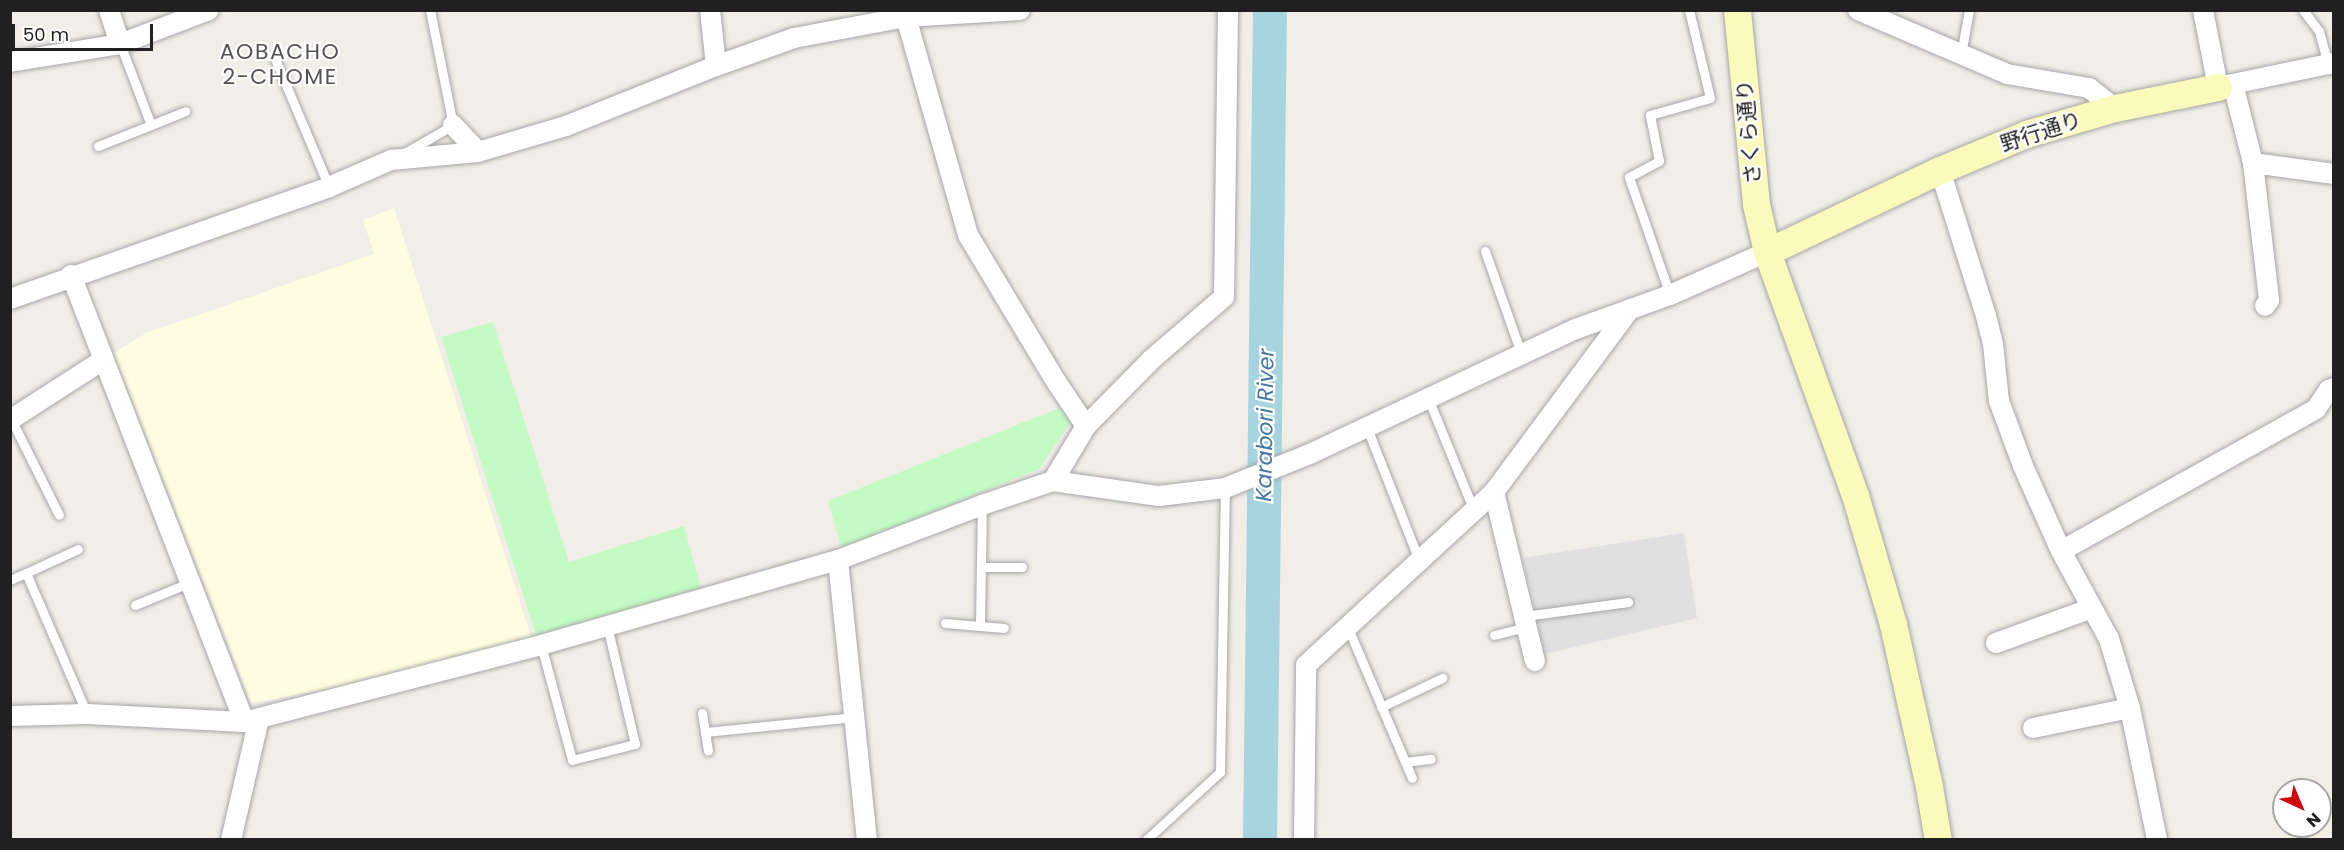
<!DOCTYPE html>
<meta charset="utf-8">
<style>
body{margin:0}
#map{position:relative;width:2344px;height:850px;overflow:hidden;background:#f1ede7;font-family:Poppins,"Noto Sans JP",sans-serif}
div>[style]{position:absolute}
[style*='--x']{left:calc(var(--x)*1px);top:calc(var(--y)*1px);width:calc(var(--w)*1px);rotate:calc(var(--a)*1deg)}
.education>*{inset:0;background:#fffde1}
.park>*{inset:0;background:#c4fbc5}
.parking>*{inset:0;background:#e0e0e0}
.river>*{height:34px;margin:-17px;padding:0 17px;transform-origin:17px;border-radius:17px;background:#a6d5df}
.roads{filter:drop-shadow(0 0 2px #a7a7a7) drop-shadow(0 0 2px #a7a7a7)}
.lane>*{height:9px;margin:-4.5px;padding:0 4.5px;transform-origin:4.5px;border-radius:4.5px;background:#fff}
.street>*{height:20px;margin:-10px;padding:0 10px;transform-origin:10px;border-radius:10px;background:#fff}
.secondary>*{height:27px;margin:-13.5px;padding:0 13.5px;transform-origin:13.5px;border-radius:13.5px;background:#fbfabb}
span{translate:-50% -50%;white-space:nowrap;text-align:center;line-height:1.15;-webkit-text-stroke:4.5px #fff;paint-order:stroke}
.street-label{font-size:21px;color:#202020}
.neighbourhood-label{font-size:22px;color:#535353;letter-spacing:1.5px}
.water-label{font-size:22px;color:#4478a2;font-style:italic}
.frame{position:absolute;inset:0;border:12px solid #202020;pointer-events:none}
.north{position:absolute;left:2272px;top:778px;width:60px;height:60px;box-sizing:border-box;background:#fff;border:2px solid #a6a6a6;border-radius:50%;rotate:136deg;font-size:16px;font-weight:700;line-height:24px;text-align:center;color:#202020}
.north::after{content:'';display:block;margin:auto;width:21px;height:27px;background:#d0000c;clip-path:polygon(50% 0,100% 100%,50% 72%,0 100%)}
.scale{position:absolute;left:12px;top:24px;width:141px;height:27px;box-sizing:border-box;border:3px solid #202020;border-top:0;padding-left:8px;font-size:18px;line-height:21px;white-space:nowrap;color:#202020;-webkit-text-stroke:4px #fff;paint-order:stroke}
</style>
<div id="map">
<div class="education">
<div style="clip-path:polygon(394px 208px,532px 640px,407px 675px,251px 703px,114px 353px,146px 333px,374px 254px,363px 220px)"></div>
</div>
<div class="park">
<div style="clip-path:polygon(493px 322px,569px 562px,684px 526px,702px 592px,537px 638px,441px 337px)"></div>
<div style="clip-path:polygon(1062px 407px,1071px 421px,1039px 469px,842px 549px,828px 501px)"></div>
</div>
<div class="parking">
<div style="clip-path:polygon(1684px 533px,1697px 618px,1536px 656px,1537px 618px,1523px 558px)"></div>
</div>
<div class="river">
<div style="--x:1260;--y:840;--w:830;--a:-89.31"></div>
</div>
<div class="roads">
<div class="lane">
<div style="--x:2303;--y:10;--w:26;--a:53"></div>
<div style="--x:2319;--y:31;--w:34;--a:75"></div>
<div style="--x:1961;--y:54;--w:45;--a:-79.7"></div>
<div style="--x:275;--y:59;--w:139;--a:67.1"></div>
<div style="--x:151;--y:125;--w:37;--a:-22"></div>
<div style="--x:98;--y:146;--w:57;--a:-21.6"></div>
<div style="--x:151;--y:125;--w:87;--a:-110.9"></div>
<div style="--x:403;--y:154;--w:58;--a:-30.1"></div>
<div style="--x:453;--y:125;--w:117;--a:-101.3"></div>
<div style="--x:1485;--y:251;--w:108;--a:70.6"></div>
<div style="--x:1670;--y:295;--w:125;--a:-109.2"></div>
<div style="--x:1629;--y:177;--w:34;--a:-28"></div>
<div style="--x:1659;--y:161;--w:47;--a:-101.1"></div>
<div style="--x:1650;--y:115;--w:62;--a:-15.8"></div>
<div style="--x:1710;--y:98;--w:90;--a:-103.4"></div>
<div style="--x:1428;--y:398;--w:122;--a:67.8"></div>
<div style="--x:11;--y:419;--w:107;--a:63.4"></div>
<div style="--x:1367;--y:428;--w:142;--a:68.5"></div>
<div style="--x:981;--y:567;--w:41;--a:0"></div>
<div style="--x:26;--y:573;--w:57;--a:-24.8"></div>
<div style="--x:10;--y:580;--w:17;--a:-24"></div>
<div style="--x:26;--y:573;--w:154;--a:66.6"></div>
<div style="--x:135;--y:605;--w:61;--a:-22.3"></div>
<div style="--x:1525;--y:616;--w:104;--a:-7.7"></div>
<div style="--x:945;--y:623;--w:59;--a:4.8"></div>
<div style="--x:980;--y:626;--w:121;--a:-89.1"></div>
<div style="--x:1348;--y:628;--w:163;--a:66.9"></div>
<div style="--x:1494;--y:635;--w:34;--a:-14"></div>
<div style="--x:541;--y:645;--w:119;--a:74.9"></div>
<div style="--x:572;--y:760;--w:65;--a:-14.3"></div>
<div style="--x:635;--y:744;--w:121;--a:-103.3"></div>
<div style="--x:1381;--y:707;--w:68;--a:-25.4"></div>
<div style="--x:702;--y:713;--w:38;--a:81"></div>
<div style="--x:705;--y:732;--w:151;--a:-5.7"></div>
<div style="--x:1405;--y:762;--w:26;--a:-7"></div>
<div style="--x:1146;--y:840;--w:100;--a:-42.6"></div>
<div style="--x:1220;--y:772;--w:284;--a:-89"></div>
</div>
<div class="street">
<div style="--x:109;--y:10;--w:36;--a:72"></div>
<div style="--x:710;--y:10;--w:56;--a:83.9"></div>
<div style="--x:1858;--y:10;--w:162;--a:23.2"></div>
<div style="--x:2007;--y:74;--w:83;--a:9.7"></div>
<div style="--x:2089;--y:88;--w:33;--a:38"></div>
<div style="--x:2203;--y:10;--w:78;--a:79"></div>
<div style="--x:2218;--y:87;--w:118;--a:-11.7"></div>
<div style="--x:906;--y:17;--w:227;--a:74.1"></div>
<div style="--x:968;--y:235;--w:173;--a:59"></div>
<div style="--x:1057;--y:383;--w:52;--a:56"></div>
<div style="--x:10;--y:62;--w:111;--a:-9.3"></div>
<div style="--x:120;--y:44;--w:95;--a:-20.9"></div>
<div style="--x:2233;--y:84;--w:81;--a:75.8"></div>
<div style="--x:2253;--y:163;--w:82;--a:7.7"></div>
<div style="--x:453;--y:125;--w:37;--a:47"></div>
<div style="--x:2253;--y:163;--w:138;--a:83.3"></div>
<div style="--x:2269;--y:300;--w:7;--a:124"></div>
<div style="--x:1940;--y:170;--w:153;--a:72.5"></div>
<div style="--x:1986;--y:316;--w:29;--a:76"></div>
<div style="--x:1993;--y:344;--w:57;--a:84"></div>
<div style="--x:1999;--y:401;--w:69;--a:69.7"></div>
<div style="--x:2023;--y:466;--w:93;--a:65.9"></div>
<div style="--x:2061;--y:551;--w:100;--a:61.4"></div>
<div style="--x:2109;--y:639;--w:72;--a:73.1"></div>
<div style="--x:2130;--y:708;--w:135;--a:78.4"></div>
<div style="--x:71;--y:275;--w:479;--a:68.8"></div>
<div style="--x:10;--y:299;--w:338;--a:-19.3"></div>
<div style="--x:329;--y:187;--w:68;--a:-23.5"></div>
<div style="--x:391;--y:160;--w:87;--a:-5.3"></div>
<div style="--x:478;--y:152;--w:92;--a:-16.5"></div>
<div style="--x:566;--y:126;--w:162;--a:-21.8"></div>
<div style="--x:716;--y:66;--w:83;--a:-19.7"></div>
<div style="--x:794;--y:38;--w:114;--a:-10.6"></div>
<div style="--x:906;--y:17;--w:114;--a:-3.5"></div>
<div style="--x:10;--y:420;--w:111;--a:-32.8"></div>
<div style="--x:1053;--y:481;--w:64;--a:-59"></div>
<div style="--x:1086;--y:426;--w:94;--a:-45.4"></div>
<div style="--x:1152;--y:359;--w:95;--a:-40.7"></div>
<div style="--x:1224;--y:297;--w:287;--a:-89.2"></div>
<div style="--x:1494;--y:492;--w:174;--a:76.4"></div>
<div style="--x:2061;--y:551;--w:292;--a:-29.1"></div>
<div style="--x:2316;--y:409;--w:23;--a:-56"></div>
<div style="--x:2329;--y:390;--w:5;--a:-22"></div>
<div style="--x:838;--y:560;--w:281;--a:84.1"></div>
<div style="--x:1996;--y:643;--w:102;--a:-20"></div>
<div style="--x:10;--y:716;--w:77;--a:-1.5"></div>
<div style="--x:87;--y:714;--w:157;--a:2.9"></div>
<div style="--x:244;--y:722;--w:307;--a:-14.5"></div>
<div style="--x:541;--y:645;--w:309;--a:-16"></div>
<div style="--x:838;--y:560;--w:154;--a:-20.9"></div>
<div style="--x:982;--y:505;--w:75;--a:-18.7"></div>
<div style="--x:1053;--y:481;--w:107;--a:8.1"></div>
<div style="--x:1159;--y:496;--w:66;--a:-6.9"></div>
<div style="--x:1225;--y:488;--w:94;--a:-21.9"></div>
<div style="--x:1312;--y:453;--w:292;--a:-25.2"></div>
<div style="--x:1576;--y:329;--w:100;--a:-19.9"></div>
<div style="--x:1670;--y:295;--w:106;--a:-23.9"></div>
<div style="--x:2033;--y:728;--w:99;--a:-11.7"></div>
<div style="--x:231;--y:840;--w:124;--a:-77"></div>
<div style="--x:1304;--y:840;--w:175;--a:-89.3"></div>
<div style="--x:1306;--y:665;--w:255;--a:-42.6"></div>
<div style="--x:1494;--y:492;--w:228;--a:-53.4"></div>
</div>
<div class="secondary">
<div style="--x:1737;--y:10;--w:195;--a:84.4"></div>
<div style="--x:1756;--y:204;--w:49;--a:77.1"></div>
<div style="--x:1767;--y:252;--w:258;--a:70.1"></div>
<div style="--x:1855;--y:495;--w:134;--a:73.6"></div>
<div style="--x:1893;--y:624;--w:167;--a:77.5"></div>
<div style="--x:1929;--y:787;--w:54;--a:80.4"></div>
<div style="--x:1767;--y:252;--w:191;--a:-25.4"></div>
<div style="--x:1940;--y:170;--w:93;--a:-22.7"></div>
<div style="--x:2026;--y:134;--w:93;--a:-16.3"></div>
<div style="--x:2115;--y:108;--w:105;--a:-11.5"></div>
</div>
</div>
<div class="street-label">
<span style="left:1749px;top:132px;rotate:-95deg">さくら通り</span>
<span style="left:2041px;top:132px;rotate:-18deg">野行通り</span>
</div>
<div class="neighbourhood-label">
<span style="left:280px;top:64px">AOBACHO<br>2-CHOME</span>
</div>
<div class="water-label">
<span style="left:1265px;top:425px;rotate:-89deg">Karabori River</span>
</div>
<div class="frame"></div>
<div class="north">N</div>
<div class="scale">50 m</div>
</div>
